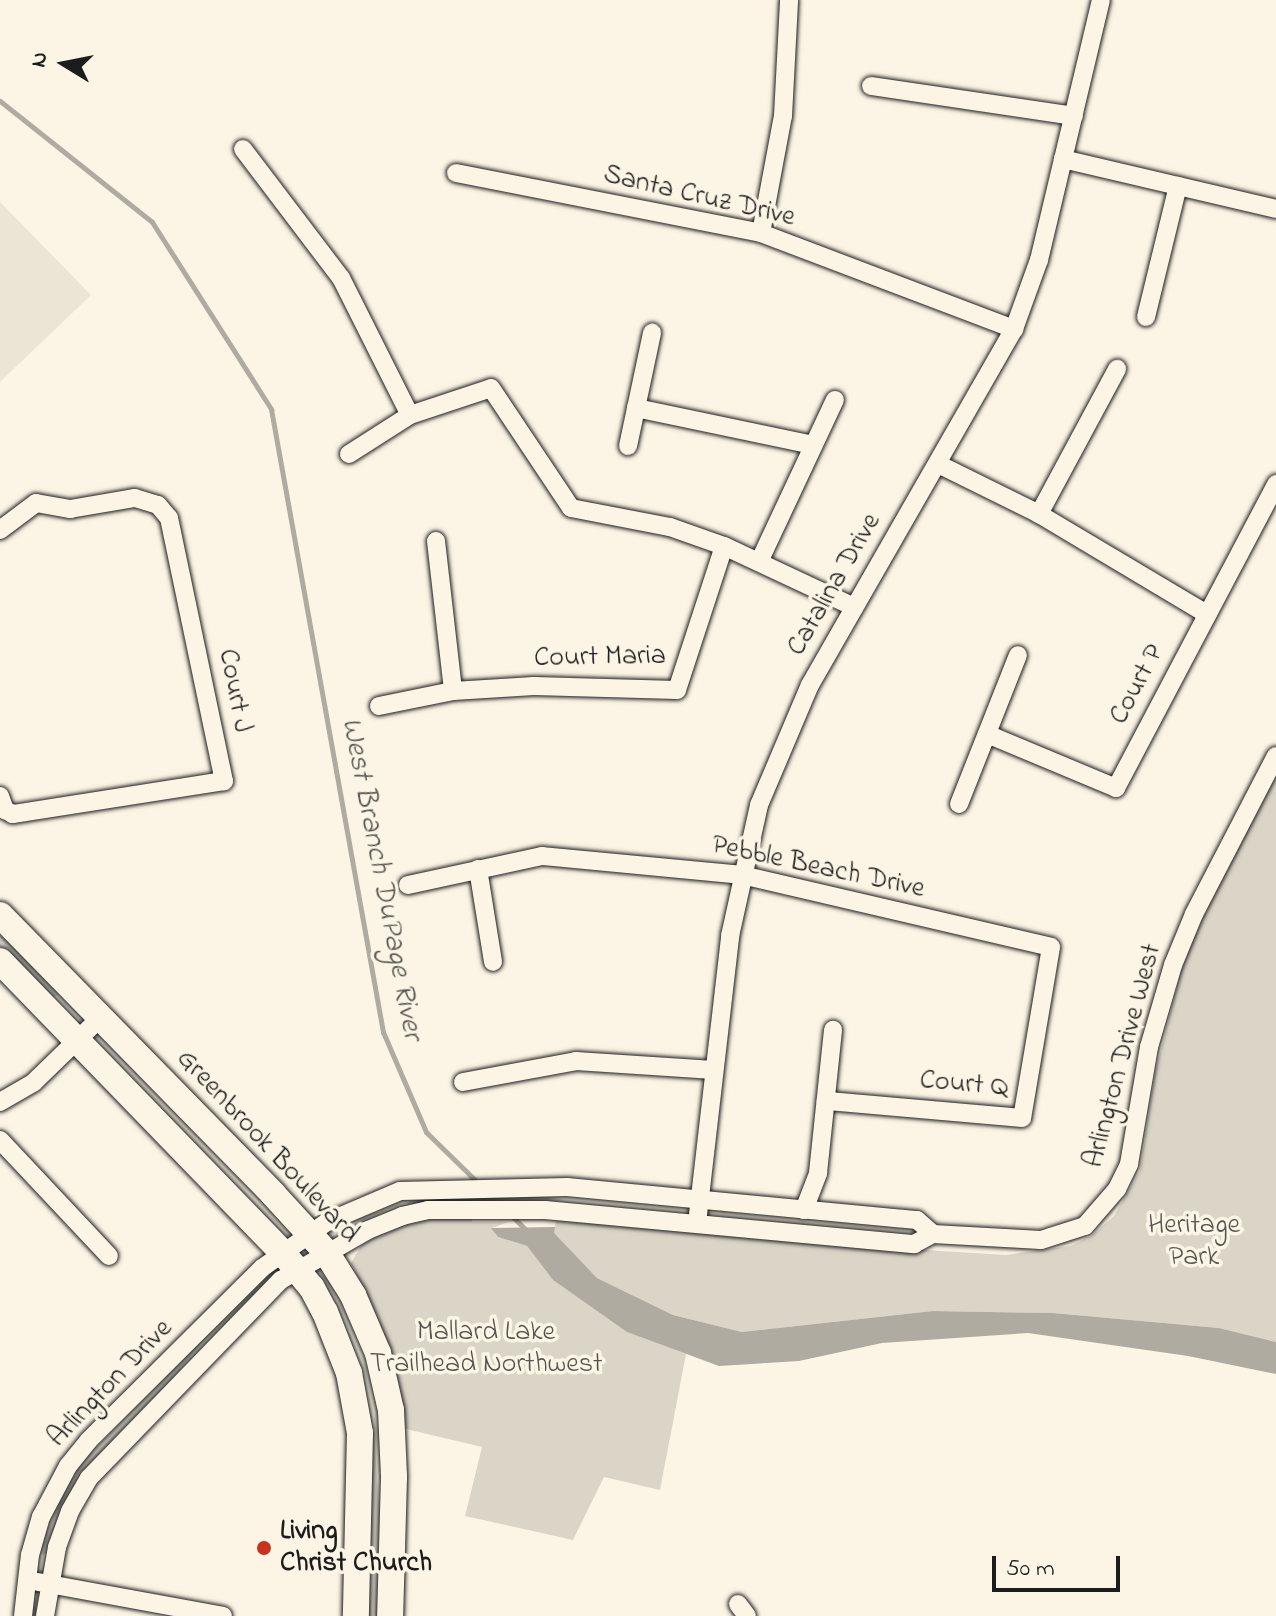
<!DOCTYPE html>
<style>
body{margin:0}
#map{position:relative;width:1276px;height:1616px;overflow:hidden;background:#fcf5e5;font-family:"Indie Flower",sans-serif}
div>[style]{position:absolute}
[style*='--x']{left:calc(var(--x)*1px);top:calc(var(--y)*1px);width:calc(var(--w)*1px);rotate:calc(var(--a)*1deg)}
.built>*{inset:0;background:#ebe5d6}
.green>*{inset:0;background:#dbd5c8}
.water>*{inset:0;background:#b0aba1}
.stream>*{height:5px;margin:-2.5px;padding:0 2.5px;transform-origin:2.5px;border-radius:2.5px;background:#b0aba1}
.roads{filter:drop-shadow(0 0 2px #1c1c1c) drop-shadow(0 0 2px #1c1c1c)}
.minor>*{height:18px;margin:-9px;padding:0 9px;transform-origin:9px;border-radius:9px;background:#fcf5e5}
.secondary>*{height:26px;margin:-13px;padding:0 13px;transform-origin:13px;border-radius:13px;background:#fcf5e5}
.dots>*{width:22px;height:22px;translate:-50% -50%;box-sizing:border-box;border:4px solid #fcf5e5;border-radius:50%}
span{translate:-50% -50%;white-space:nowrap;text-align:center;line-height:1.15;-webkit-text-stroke:7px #fcf5e5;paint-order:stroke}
.street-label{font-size:28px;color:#1c1c1c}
.park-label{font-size:28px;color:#555450}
.poi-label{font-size:28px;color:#1c1c1c;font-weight:700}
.left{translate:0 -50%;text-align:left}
.water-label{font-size:30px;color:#575551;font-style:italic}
.north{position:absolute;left:24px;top:24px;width:80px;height:80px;-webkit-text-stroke:6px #fcf5e5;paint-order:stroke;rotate:280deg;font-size:22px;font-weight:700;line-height:32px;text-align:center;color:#1c1c1c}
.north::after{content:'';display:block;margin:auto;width:28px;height:36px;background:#1c1c1c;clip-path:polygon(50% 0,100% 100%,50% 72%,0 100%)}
.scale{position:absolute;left:992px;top:1556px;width:128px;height:36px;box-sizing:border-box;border:4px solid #1c1c1c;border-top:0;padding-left:10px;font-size:24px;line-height:28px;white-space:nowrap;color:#1c1c1c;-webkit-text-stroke:6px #fcf5e5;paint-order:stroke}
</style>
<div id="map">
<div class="built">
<div style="clip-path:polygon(0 202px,91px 295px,0 382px)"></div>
</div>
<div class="green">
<div style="clip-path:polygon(1276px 775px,1276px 1342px,1219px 1328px,1053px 1313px,933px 1311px,742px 1332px,673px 1315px,597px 1278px,553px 1233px,558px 1214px,797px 1242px,1006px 1255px,1070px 1246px,1091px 1236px,1114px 1216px,1140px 1171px,1155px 1074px,1184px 960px,1221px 877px)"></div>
<div style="clip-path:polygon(0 931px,61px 992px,52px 999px,0 947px)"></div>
<div style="clip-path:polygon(472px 1216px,472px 1222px,508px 1222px,492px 1228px,498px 1237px,527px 1246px,553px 1280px,628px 1332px,686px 1354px,660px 1490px,604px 1477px,573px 1540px,465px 1516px,482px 1447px,406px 1429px,380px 1322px,351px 1263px,362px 1244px,391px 1229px,424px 1219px)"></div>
<div style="clip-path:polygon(205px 1338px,168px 1385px,83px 1473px,48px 1553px,42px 1555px,40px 1548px,57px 1504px,81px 1463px)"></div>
<div style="clip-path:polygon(371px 1433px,374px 1433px,381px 1535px,379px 1616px,368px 1616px)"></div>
</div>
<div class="water">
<div style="clip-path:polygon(555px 1227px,554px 1233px,597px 1278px,673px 1315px,742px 1332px,933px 1311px,1053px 1313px,1219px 1328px,1276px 1342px,1276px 1374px,1188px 1356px,1028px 1333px,882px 1343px,799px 1361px,719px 1366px,627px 1332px,553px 1280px,527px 1246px,498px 1237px,491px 1228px)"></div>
</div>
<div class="stream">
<div style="--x:0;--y:101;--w:194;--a:38.5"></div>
<div style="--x:152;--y:222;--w:222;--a:57.5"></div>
<div style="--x:271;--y:409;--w:633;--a:79.81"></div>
<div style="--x:383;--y:1032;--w:109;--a:66.7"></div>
<div style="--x:426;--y:1132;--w:73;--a:44.4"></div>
<div style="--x:511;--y:1215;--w:23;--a:45"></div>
</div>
<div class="roads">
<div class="minor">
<div style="--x:871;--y:86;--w:205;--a:8.4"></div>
<div style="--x:243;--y:149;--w:162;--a:52.8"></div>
<div style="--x:341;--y:278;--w:153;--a:63.3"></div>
<div style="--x:1063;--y:159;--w:219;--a:13.2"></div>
<div style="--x:456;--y:173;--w:311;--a:11.1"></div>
<div style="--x:761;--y:233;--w:271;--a:20.8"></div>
<div style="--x:761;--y:233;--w:119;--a:-79.4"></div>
<div style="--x:783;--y:116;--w:116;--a:-87"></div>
<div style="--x:1146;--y:317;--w:135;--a:-76.3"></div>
<div style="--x:636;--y:408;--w:181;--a:11.8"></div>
<div style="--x:628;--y:446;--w:116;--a:-78"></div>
<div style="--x:349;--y:454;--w:72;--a:-32.6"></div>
<div style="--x:410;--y:415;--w:85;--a:-18.4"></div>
<div style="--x:491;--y:388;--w:144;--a:56.3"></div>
<div style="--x:571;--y:508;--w:101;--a:10.9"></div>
<div style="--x:670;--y:527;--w:57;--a:19.4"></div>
<div style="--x:724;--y:546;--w:144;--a:25.1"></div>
<div style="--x:938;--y:464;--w:113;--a:26.3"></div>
<div style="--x:1039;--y:514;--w:196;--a:30.8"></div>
<div style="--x:1039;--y:514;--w:165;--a:-61.7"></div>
<div style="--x:0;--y:530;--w:45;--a:-36.9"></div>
<div style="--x:36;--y:503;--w:35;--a:10"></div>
<div style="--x:70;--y:509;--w:66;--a:-9.6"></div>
<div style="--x:135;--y:498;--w:24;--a:17"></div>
<div style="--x:158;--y:505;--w:17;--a:50"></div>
<div style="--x:169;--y:518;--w:269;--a:78.2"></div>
<div style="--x:224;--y:781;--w:214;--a:171.1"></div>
<div style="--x:13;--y:814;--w:9;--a:-153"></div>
<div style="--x:5;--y:810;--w:15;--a:-110"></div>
<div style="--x:436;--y:541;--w:151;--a:83.5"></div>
<div style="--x:759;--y:562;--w:179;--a:-64.9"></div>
<div style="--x:379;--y:706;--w:76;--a:-11.5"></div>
<div style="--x:453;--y:691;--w:81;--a:-3.5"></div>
<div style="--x:534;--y:686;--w:143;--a:1.6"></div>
<div style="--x:677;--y:690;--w:151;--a:-71.9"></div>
<div style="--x:987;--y:734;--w:140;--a:22.7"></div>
<div style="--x:1116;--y:788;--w:344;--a:-62.2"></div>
<div style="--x:959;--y:804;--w:160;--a:-68.4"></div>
<div style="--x:478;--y:869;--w:94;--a:80.8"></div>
<div style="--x:408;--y:885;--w:137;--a:-12.2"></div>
<div style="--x:542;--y:856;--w:201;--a:5.4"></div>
<div style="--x:742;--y:875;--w:317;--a:13.1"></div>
<div style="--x:1051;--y:947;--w:173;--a:99.6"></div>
<div style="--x:1022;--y:1118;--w:197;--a:-175"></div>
<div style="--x:463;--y:1082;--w:115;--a:-10.5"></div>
<div style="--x:576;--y:1061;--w:138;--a:3.7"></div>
<div style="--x:0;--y:1102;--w:39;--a:-30"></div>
<div style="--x:34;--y:1082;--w:93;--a:-44.1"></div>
<div style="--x:0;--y:1140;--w:159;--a:46.8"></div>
<div style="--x:804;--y:1210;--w:40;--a:-69"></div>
<div style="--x:818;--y:1173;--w:144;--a:-84"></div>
<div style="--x:697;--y:1223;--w:289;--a:-83.4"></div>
<div style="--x:730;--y:936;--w:134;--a:-77.5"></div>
<div style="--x:759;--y:805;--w:130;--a:-67"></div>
<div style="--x:810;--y:685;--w:410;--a:-60.2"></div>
<div style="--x:1014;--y:329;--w:73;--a:-70.1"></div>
<div style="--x:1039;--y:260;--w:267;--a:-76.6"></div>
<div style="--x:38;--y:1582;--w:188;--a:10.4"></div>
<div style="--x:738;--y:1604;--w:15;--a:53"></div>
<div style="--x:23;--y:1616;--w:61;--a:-83.5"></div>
<div style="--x:30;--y:1555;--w:40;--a:-74"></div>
<div style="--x:41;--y:1517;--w:58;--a:-62.1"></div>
<div style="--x:68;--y:1466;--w:33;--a:-51"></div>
<div style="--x:89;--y:1440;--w:244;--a:-44.8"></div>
<div style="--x:262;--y:1268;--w:80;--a:-35.3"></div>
<div style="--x:327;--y:1222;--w:79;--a:-23"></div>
<div style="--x:400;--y:1191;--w:167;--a:-1.4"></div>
<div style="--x:567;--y:1187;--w:352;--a:5.4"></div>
<div style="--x:917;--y:1220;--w:21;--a:41"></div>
<div style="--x:45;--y:1616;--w:70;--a:-80.1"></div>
<div style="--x:57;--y:1547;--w:38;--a:-70"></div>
<div style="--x:70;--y:1511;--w:38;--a:-60"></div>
<div style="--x:89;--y:1478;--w:276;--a:-45.9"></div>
<div style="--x:281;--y:1280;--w:100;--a:-29.9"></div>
<div style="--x:368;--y:1230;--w:37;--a:-22"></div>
<div style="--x:402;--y:1216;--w:27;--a:-13"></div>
<div style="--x:428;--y:1210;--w:117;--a:0"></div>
<div style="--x:545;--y:1210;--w:371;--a:5.3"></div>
<div style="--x:914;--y:1244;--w:21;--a:-28"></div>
<div style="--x:933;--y:1234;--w:108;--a:3.2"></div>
<div style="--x:1041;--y:1240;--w:46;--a:-17.7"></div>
<div style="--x:1085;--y:1226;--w:49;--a:-49.1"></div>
<div style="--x:1117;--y:1189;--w:28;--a:-64"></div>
<div style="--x:1129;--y:1164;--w:119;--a:-80.3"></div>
<div style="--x:1149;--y:1047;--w:85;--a:-73.7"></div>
<div style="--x:1173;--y:965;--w:55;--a:-67.6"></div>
<div style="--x:1194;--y:914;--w:178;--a:-62.6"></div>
</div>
<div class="secondary">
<div style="--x:0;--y:915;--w:390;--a:45.6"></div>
<div style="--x:273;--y:1194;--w:79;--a:47.6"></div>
<div style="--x:326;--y:1252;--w:51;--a:57.9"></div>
<div style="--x:353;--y:1295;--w:63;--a:66.7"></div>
<div style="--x:378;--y:1353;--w:58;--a:77.2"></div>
<div style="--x:391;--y:1410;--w:67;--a:87.4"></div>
<div style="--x:394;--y:1477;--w:139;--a:91.6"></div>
<div style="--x:0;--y:961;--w:407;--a:45.9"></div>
<div style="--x:283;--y:1253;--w:45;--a:50.4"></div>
<div style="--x:312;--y:1288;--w:27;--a:62"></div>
<div style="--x:325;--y:1312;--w:66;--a:68.5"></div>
<div style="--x:349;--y:1373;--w:61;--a:79.6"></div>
<div style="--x:360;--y:1433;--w:183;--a:91.3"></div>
</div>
</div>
<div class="dots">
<div style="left:264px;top:1548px;background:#c8321e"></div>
</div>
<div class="street-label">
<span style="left:699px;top:197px;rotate:13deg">Santa Cruz Drive</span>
<span style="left:835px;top:585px;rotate:-60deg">Catalina Drive</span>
<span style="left:600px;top:658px;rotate:-1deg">Court Maria</span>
<span style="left:1138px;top:685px;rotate:-62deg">Court P</span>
<span style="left:234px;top:691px;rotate:79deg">Court J</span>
<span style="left:818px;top:868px;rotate:12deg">Pebble Beach Drive</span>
<span style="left:1124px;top:1056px;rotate:-75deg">Arlington Drive West</span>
<span style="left:964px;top:1085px;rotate:5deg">Court Q</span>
<span style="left:267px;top:1147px;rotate:47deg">Greenbrook Boulevard</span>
<span style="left:111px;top:1384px;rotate:-46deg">Arlington Drive</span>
</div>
<div class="park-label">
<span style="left:1194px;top:1242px">Heritage<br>Park</span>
<span style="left:486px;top:1349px">Mallard Lake<br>Trailhead Northwest</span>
</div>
<div class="poi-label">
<span class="left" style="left:280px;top:1548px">Living<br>Christ Church</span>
</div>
<div class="water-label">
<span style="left:381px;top:879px;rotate:79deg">West Branch DuPage River</span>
</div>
<div class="north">N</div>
<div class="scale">50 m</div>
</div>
